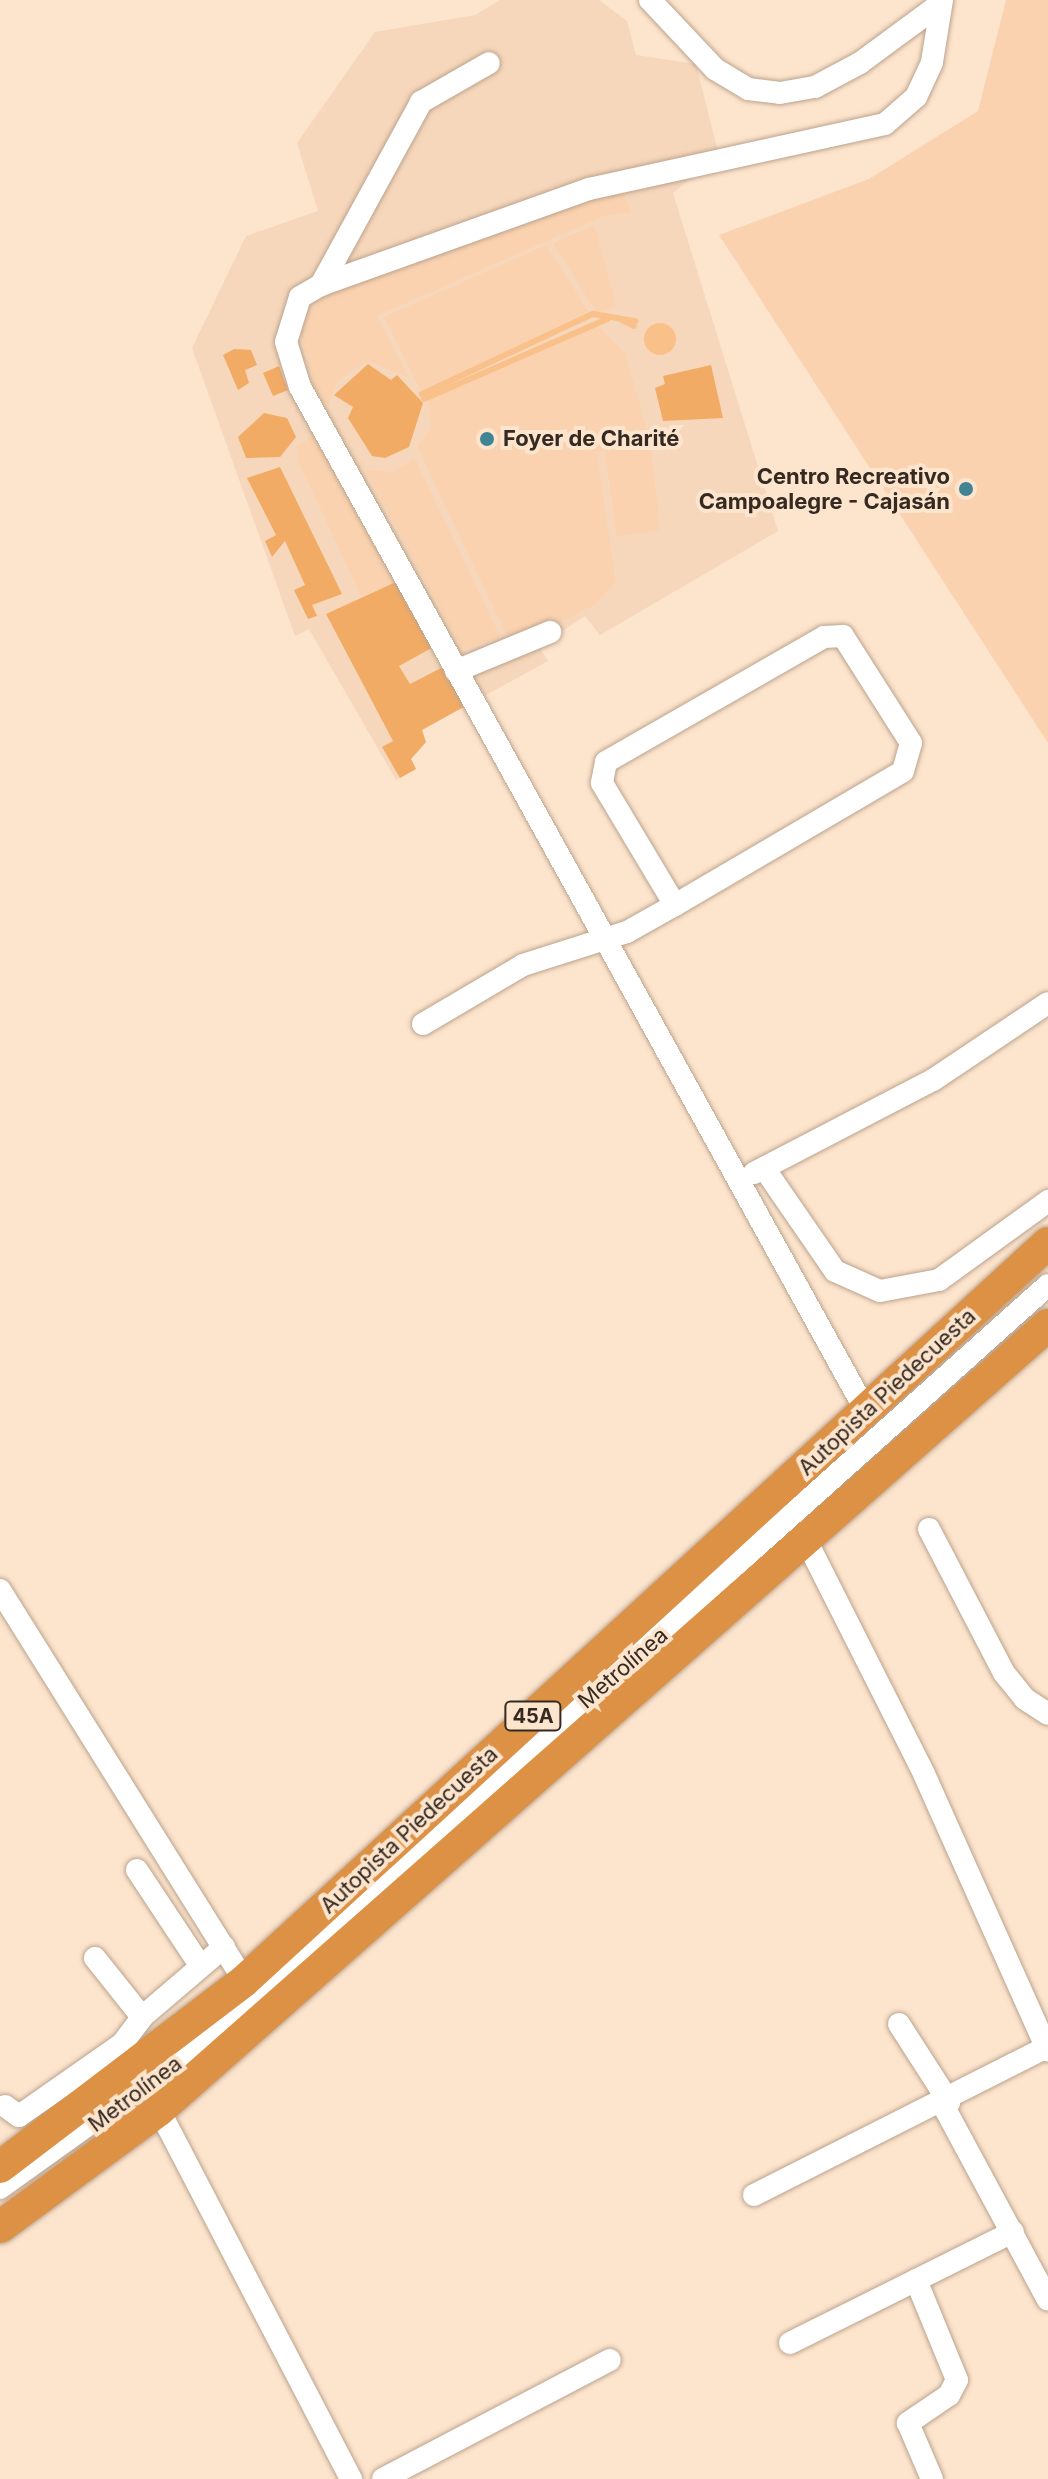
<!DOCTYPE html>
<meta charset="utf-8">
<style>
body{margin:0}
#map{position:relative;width:1048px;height:2479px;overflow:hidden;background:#fde4cd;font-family:Inter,sans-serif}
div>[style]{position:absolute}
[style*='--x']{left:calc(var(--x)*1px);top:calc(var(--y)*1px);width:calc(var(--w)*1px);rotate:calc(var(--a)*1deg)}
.built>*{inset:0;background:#f6d7bb}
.green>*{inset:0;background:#fad2af}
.water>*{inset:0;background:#fac08a}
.round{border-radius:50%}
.stream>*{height:6px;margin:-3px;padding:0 3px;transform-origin:3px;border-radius:3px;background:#fac08a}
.building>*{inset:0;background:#f2ab65}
.roads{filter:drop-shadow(0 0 2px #bba38d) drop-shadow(0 0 2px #bba38d)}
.minor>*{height:22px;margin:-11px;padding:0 11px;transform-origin:11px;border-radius:11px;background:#fff}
.highway>*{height:32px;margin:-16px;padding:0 16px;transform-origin:16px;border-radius:16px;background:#dc9145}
.dots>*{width:22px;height:22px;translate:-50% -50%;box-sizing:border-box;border:4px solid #fde4cd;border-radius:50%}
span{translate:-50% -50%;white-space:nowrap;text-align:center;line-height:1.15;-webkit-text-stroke:8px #fde4cd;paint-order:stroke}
.shield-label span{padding:2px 6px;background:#fde4cd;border:2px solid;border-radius:6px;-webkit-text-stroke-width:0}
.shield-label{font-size:20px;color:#342a22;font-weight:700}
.poi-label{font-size:22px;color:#342a22;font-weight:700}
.left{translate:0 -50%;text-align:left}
.right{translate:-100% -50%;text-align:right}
.street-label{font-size:22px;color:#342a22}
</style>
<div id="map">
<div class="built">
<div style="clip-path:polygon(500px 0,599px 0,627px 21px,636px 55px,696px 64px,719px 156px,673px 193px,778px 531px,600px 635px,585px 616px,539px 647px,548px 661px,422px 730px,426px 742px,411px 759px,416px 769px,396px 780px,309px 629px,295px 636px,192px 348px,246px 236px,318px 211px,297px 143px,375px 32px,475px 15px)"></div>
</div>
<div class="green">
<div style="clip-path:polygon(1006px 0,1048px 0,1048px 743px,719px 235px,869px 179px,978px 111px)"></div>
<div style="clip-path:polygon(621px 188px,631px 212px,601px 217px,377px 316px,409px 378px,368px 361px,338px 380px,328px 406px,314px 387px,301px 330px,303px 317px,328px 293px)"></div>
<div style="clip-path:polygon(594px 225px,617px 307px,597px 313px,553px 243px)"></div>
<div style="clip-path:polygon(546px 245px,590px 314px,422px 393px,384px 317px)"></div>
<div style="clip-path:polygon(594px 321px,625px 352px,650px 441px,660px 530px,617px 537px,605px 452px,597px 452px,616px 583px,594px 605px,531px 637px,506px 634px,417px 446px,431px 428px,428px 399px)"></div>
<div style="clip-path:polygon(320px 431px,397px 582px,361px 596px,300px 465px,296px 447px)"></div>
<div style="clip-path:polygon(414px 457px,500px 636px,478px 645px,462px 649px,366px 470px,395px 472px)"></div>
</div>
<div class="water">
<div class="round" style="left:644px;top:323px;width:32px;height:32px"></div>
</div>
<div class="stream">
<div style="--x:622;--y:320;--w:13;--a:27"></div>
<div style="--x:422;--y:394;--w:189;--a:-25.1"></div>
<div style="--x:593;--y:314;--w:43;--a:9.5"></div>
<div style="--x:424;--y:399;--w:200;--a:-23.6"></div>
</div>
<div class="building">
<div style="clip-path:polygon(234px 349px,251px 350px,257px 365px,245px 370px,249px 383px,238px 390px,223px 355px)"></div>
<div style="clip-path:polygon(368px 364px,391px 380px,397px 375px,423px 403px,409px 447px,385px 458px,372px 456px,348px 418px,353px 407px,334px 395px)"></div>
<div style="clip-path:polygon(711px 365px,723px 418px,663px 421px,655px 388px,665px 384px,663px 376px)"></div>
<div style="clip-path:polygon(279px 366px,288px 390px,273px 396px,263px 373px)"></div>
<div style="clip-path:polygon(264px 413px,287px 418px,296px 437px,280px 457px,246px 458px,238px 437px)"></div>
<div style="clip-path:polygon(280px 467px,342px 594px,312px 605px,317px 616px,308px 619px,294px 590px,305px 585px,285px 541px,272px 557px,265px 541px,276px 535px,247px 478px)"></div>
<div style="clip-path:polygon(398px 581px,437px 645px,399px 666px,410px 684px,447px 665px,469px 704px,422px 730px,426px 742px,411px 759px,416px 769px,400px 778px,382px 747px,393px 741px,326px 614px)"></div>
</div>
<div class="roads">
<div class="minor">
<div style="--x:650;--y:0;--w:95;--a:46.7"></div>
<div style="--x:715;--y:69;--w:39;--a:31"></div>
<div style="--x:748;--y:89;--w:32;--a:7"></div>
<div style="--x:780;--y:93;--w:36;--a:-10"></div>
<div style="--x:815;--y:87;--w:51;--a:-28.1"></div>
<div style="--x:860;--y:63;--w:99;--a:-36.4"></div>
<div style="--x:321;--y:285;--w:209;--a:-61.3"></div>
<div style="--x:421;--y:102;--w:78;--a:-29.8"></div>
<div style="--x:456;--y:671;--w:102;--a:-22.5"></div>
<div style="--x:423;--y:1024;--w:116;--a:-30.5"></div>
<div style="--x:523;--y:965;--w:109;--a:-17.6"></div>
<div style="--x:627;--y:932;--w:55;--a:-29.4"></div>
<div style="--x:675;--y:905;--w:264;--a:-30.4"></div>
<div style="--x:903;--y:771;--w:29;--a:-74"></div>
<div style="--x:911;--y:743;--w:127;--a:-122.4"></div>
<div style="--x:843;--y:636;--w:19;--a:177"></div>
<div style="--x:824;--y:637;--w:251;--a:150.2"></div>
<div style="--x:606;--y:762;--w:21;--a:101"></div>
<div style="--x:602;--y:783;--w:142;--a:59.1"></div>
<div style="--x:764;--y:1168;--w:125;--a:55.4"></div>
<div style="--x:835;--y:1271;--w:49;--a:24"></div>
<div style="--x:880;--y:1291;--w:60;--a:-10.6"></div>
<div style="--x:939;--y:1280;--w:135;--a:-35.9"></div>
<div style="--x:754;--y:1173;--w:202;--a:-27.5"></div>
<div style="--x:933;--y:1080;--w:138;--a:-33.8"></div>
<div style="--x:866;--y:1411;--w:1170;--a:-118.93"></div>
<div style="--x:300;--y:387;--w:47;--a:-107.3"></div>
<div style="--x:286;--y:342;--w:47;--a:-72.7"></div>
<div style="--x:300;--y:297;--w:24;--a:-30"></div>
<div style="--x:321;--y:285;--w:285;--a:-19.7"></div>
<div style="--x:589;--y:189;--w:303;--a:-12.4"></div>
<div style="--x:885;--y:124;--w:41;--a:-41.1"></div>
<div style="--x:916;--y:97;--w:38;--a:-65"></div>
<div style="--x:932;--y:62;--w:63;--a:-80.8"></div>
<div style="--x:929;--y:1529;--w:162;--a:62.5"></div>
<div style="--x:1004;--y:1673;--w:33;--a:51"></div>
<div style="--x:1025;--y:1699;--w:27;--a:33"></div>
<div style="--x:806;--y:1540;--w:262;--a:63.2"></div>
<div style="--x:924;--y:1774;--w:303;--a:65.9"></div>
<div style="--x:0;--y:1590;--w:461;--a:58"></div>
<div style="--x:137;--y:1870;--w:110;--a:56.5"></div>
<div style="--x:95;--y:1958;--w:75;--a:51.5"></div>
<div style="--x:142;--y:2017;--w:108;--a:-40.5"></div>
<div style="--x:899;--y:2024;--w:93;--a:57.3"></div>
<div style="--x:943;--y:2105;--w:221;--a:61.7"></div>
<div style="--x:5;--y:2106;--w:17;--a:36"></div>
<div style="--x:19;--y:2116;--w:126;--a:-35"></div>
<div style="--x:122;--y:2044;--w:34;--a:-53"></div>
<div style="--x:159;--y:2110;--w:416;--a:62.5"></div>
<div style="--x:0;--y:2188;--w:247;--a:-35.6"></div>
<div style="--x:201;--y:2044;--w:1137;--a:-41.86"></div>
<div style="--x:754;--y:2195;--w:326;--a:-26.8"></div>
<div style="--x:916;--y:2280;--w:108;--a:67.7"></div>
<div style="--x:957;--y:2380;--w:17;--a:118"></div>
<div style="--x:949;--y:2395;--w:50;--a:145.7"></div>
<div style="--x:908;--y:2423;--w:61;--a:66.8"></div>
<div style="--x:790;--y:2343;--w:249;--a:-26.5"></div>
<div style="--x:383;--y:2479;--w:256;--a:-27.7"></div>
</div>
<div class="highway">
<div style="--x:0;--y:2167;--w:307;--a:-37.3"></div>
<div style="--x:244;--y:1981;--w:1091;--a:-42.55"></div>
<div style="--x:0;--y:2227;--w:197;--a:-36.3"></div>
<div style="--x:159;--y:2110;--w:1186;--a:-41.44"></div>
</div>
</div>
<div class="dots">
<div style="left:487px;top:439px;background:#418594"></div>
<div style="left:966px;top:489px;background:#418594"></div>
</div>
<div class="shield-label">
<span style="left:533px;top:1716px">45A</span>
</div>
<div class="poi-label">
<span class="left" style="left:503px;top:439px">Foyer de Charité</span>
<span class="right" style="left:950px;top:489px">Centro Recreativo<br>Campoalegre - Cajasán</span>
</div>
<div class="street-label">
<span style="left:887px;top:1392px;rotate:-43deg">Autopista Piedecuesta</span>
<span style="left:623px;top:1668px;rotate:-41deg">Metrolínea</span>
<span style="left:409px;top:1830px;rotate:-43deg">Autopista Piedecuesta</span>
<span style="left:135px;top:2094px;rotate:-37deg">Metrolínea</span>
</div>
</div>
